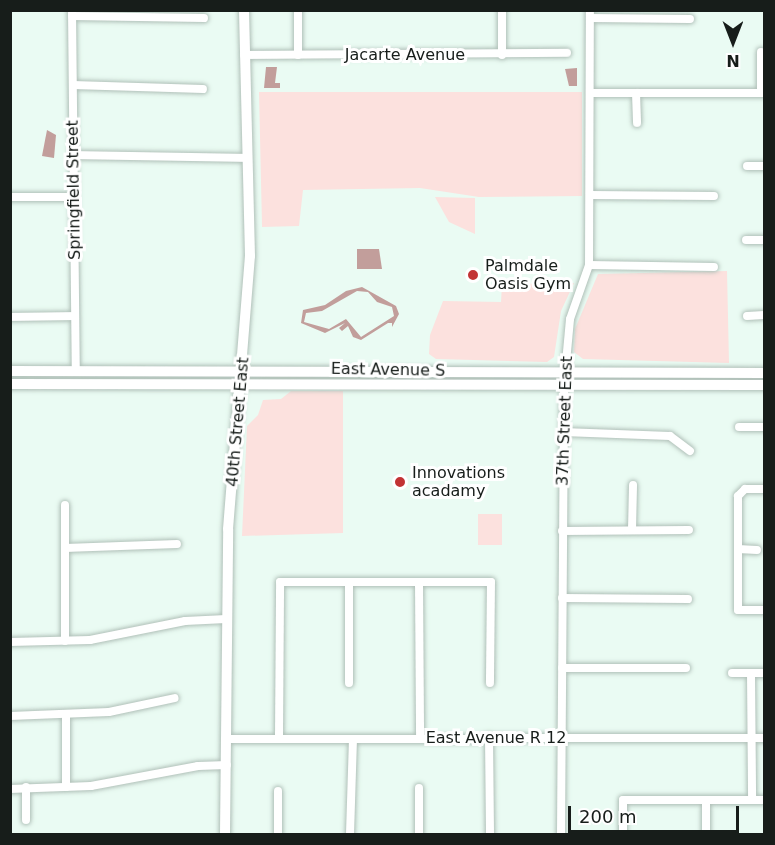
<!DOCTYPE html>
<style>
body{margin:0}
#map{position:relative;width:775px;height:845px;overflow:hidden;background:#eafbf3;font-family:"DejaVu Sans",sans-serif}
div>[style]{position:absolute}
[style*='--x']{left:calc(var(--x)*1px);top:calc(var(--y)*1px);width:calc(var(--w)*1px);rotate:calc(var(--a)*1deg)}
.green>*{inset:0;background:#fce1de}
.water>*{inset:0;background:#c29e9b}
.roads{filter:drop-shadow(0 0 2px #b0c0b8) drop-shadow(0 0 2px #b0c0b8)}
.minor>*{height:8px;margin:-4px;padding:0 4px;transform-origin:4px;border-radius:4px;background:#fff}
.major>*{height:10px;margin:-5px;padding:0 5px;transform-origin:5px;border-radius:5px;background:#fff}
.dots>*{width:16px;height:16px;translate:-50% -50%;box-sizing:border-box;border:3px solid #fff;border-radius:50%}
span{translate:-50% -50%;white-space:nowrap;text-align:center;line-height:1.15;-webkit-text-stroke:6px #fff;paint-order:stroke}
.street-label{font-size:16px;color:#171d1a}
.poi-label{font-size:16px;color:#171d1a}
.left{translate:0 -50%;text-align:left}
.frame{position:absolute;inset:0;border:12px solid #171d1a;pointer-events:none}
.north{position:absolute;left:703px;top:12px;width:60px;height:60px;-webkit-text-stroke:4px #fff;paint-order:stroke;rotate:180deg;font-size:16px;font-weight:700;line-height:24px;text-align:center;color:#171d1a}
.north::after{content:'';display:block;margin:auto;width:21px;height:27px;background:#171d1a;clip-path:polygon(50% 0,100% 100%,50% 72%,0 100%)}
.scale{position:absolute;left:568px;top:806px;width:171px;height:27px;box-sizing:border-box;border:3px solid #171d1a;border-top:0;padding-left:8px;font-size:18px;line-height:21px;white-space:nowrap;color:#171d1a;-webkit-text-stroke:4px #fff;paint-order:stroke}
</style>
<div id="map">
<div class="green">
<div style="clip-path:polygon(259px 92px,582px 92px,582px 196px,479px 197px,420px 188px,303px 190px,299px 226px,262px 227px)"></div>
<div style="clip-path:polygon(435px 197px,475px 198px,475px 234px,449px 222px)"></div>
<div style="clip-path:polygon(727px 271px,729px 363px,583px 359px,574px 352px,575px 329px,598px 274px)"></div>
<div style="clip-path:polygon(574px 283px,561px 311px,554px 357px,547px 362px,436px 359px,429px 354px,430px 335px,443px 301px,501px 302px,502px 284px)"></div>
<div style="clip-path:polygon(291px 391px,343px 391px,343px 533px,242px 536px,247px 426px,258px 415px,263px 400px,281px 399px)"></div>
<div style="clip-path:polygon(478px 514px,502px 514px,502px 545px,478px 545px)"></div>
</div>
<div class="water">
<div style="clip-path:polygon(266px 67px,277px 67px,275px 83px,280px 83px,280px 88px,264px 88px)"></div>
<div style="clip-path:polygon(577px 68px,577px 86px,569px 86px,565px 69px)"></div>
<div style="clip-path:polygon(47px 130px,56px 135px,54px 158px,42px 156px)"></div>
<div style="clip-path:polygon(357px 249px,379px 249px,382px 269px,357px 269px)"></div>
<div style="clip-path:polygon(evenodd,362px 287px,396px 306px,399px 314px,392px 327px,392px 323px,388px 323px,361px 340px,353px 337px,348px 326px,342px 331px,339px 328px,345px 323px,325px 333px,301px 323px,303px 310px,325px 305px,346px 291px,362px 287px,357px 291px,368px 292px,377px 302px,392px 307px,394px 316px,361px 337px,346px 319px,329px 329px,304px 322px,306px 313px,322px 311px,357px 291px)"></div>
</div>
<div class="roads">
<div class="minor">
<div style="--x:72;--y:10;--w:360;--a:89.4"></div>
<div style="--x:298;--y:10;--w:45;--a:90"></div>
<div style="--x:502;--y:10;--w:45;--a:90"></div>
<div style="--x:72;--y:16;--w:132;--a:0.9"></div>
<div style="--x:590;--y:18;--w:100;--a:0.6"></div>
<div style="--x:761;--y:52;--w:41;--a:90"></div>
<div style="--x:244;--y:55;--w:323;--a:-0.4"></div>
<div style="--x:73;--y:85;--w:130;--a:1.8"></div>
<div style="--x:590;--y:93;--w:174;--a:0"></div>
<div style="--x:636;--y:93;--w:30;--a:88"></div>
<div style="--x:74;--y:155;--w:174;--a:1"></div>
<div style="--x:747;--y:166;--w:17;--a:0"></div>
<div style="--x:590;--y:195;--w:124;--a:0.5"></div>
<div style="--x:10;--y:197;--w:64;--a:0"></div>
<div style="--x:746;--y:240;--w:18;--a:0"></div>
<div style="--x:589;--y:265;--w:125;--a:0.9"></div>
<div style="--x:747;--y:316;--w:17;--a:-3"></div>
<div style="--x:10;--y:317;--w:65;--a:-0.9"></div>
<div style="--x:739;--y:427;--w:25;--a:0"></div>
<div style="--x:563;--y:432;--w:107;--a:2.1"></div>
<div style="--x:670;--y:436;--w:25;--a:37"></div>
<div style="--x:764;--y:489;--w:19;--a:180"></div>
<div style="--x:745;--y:489;--w:10;--a:135"></div>
<div style="--x:738;--y:496;--w:114;--a:90"></div>
<div style="--x:738;--y:610;--w:26;--a:0"></div>
<div style="--x:65;--y:505;--w:136;--a:90"></div>
<div style="--x:632;--y:530;--w:45;--a:-88.7"></div>
<div style="--x:562;--y:531;--w:127;--a:-0.5"></div>
<div style="--x:65;--y:548;--w:112;--a:-2"></div>
<div style="--x:738;--y:549;--w:19;--a:3"></div>
<div style="--x:349;--y:582;--w:101;--a:90"></div>
<div style="--x:419;--y:582;--w:156;--a:89.6"></div>
<div style="--x:562;--y:598;--w:126;--a:0.5"></div>
<div style="--x:10;--y:642;--w:80;--a:-1.4"></div>
<div style="--x:90;--y:640;--w:97;--a:-11.3"></div>
<div style="--x:185;--y:621;--w:41;--a:-2.8"></div>
<div style="--x:562;--y:668;--w:124;--a:0"></div>
<div style="--x:732;--y:673;--w:32;--a:0"></div>
<div style="--x:751;--y:673;--w:127;--a:89.5"></div>
<div style="--x:10;--y:716;--w:99;--a:-2.3"></div>
<div style="--x:109;--y:712;--w:67;--a:-12"></div>
<div style="--x:489;--y:737;--w:97;--a:89.4"></div>
<div style="--x:279;--y:738;--w:156;--a:-89.6"></div>
<div style="--x:280;--y:582;--w:211;--a:0"></div>
<div style="--x:491;--y:582;--w:101;--a:90.6"></div>
<div style="--x:227;--y:739;--w:537;--a:-0.11"></div>
<div style="--x:26;--y:787;--w:33;--a:90"></div>
<div style="--x:66;--y:787;--w:71;--a:-90"></div>
<div style="--x:419;--y:788;--w:46;--a:90"></div>
<div style="--x:10;--y:789;--w:81;--a:-2.1"></div>
<div style="--x:91;--y:786;--w:109;--a:-10.6"></div>
<div style="--x:198;--y:766;--w:29;--a:-2"></div>
<div style="--x:706;--y:800;--w:34;--a:90"></div>
<div style="--x:278;--y:834;--w:43;--a:-90"></div>
<div style="--x:350;--y:834;--w:95;--a:-88.2"></div>
<div style="--x:561;--y:834;--w:450;--a:-89.6"></div>
<div style="--x:564;--y:384;--w:65;--a:-84.7"></div>
<div style="--x:570;--y:319;--w:57;--a:-70.6"></div>
<div style="--x:589;--y:265;--w:255;--a:-89.8"></div>
<div style="--x:623;--y:834;--w:34;--a:-90"></div>
<div style="--x:623;--y:800;--w:141;--a:0"></div>
</div>
<div class="major">
<div style="--x:10;--y:371;--w:754;--a:0.15"></div>
<div style="--x:10;--y:384;--w:754;--a:0.08"></div>
<div style="--x:225;--y:834;--w:305;--a:-89.4"></div>
<div style="--x:228;--y:529;--w:274;--a:-85.4"></div>
<div style="--x:250;--y:256;--w:246;--a:-91.4"></div>
</div>
</div>
<div class="dots">
<div style="left:473px;top:275px;background:#c23334"></div>
<div style="left:400px;top:482px;background:#c23334"></div>
</div>
<div class="street-label">
<span style="left:405px;top:55px">Jacarte Avenue</span>
<span style="left:74px;top:190px;rotate:-91deg">Springfield Street</span>
<span style="left:388px;top:370px;rotate:1deg">East Avenue S</span>
<span style="left:565px;top:421px;rotate:-88deg">37th Street East</span>
<span style="left:238px;top:422px;rotate:-85deg">40th Street East</span>
<span style="left:496px;top:738px">East Avenue R 12</span>
</div>
<div class="poi-label">
<span class="left" style="left:485px;top:275px">Palmdale<br>Oasis Gym</span>
<span class="left" style="left:412px;top:482px">Innovations<br>acadamy</span>
</div>
<div class="frame"></div>
<div class="north">N</div>
<div class="scale">200 m</div>
</div>
